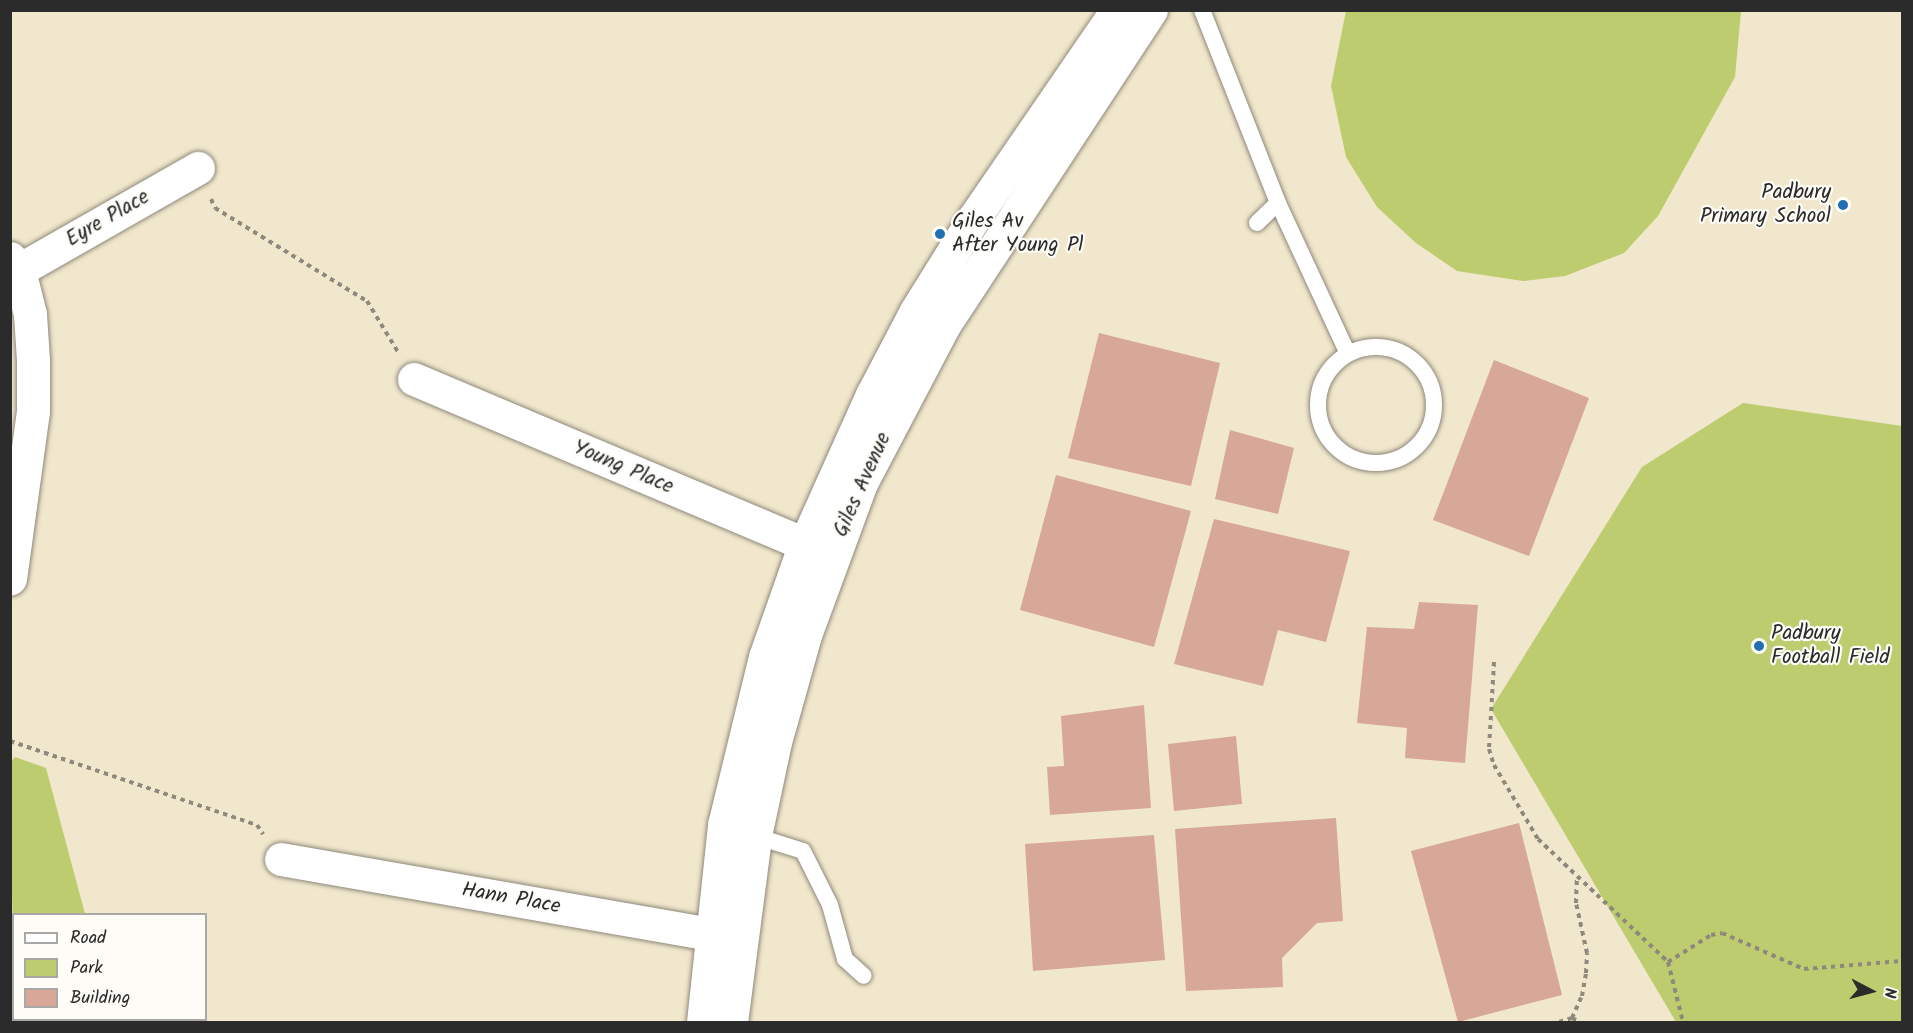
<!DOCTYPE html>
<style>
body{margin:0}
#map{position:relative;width:1913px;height:1033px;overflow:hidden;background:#f1e7cc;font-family:Kalam,sans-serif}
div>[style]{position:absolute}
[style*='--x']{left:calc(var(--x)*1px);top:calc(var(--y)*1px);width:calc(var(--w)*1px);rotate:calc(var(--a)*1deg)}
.green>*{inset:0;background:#bccc6f}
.building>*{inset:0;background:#d7a797}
.path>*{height:4px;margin-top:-2px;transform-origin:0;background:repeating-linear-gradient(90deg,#8e897c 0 4.5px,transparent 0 9px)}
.roads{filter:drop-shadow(0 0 2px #8e897c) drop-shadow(0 0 2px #8e897c)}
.service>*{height:16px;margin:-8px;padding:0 8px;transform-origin:8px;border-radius:8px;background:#fff}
.service>.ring{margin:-8px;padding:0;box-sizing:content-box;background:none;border:16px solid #fff;border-radius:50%}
.minor>*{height:33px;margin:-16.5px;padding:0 16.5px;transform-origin:16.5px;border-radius:16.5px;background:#fff}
.tertiary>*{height:33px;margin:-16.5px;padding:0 16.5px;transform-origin:16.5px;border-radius:16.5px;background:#fff}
.dots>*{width:16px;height:16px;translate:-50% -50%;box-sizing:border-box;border:3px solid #fdfcf7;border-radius:50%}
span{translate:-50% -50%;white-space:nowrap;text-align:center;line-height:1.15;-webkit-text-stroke:4.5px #fdfcf7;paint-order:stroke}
.poi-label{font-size:21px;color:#2b2b2b}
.right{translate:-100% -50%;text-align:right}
.left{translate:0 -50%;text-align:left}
.street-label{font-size:21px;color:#2b2b2b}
.frame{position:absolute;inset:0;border:12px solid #2b2b2b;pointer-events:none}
.legend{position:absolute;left:12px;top:913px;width:195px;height:108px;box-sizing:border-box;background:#fdfcf7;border:2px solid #a9a8a5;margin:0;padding:8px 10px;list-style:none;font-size:18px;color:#2b2b2b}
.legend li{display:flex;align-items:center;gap:12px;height:30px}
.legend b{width:30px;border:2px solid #a9a8a5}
.north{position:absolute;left:1841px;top:961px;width:60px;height:60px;-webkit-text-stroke:4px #fdfcf7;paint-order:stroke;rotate:96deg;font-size:16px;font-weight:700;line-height:24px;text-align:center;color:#2b2b2b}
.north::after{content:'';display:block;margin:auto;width:21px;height:27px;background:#2b2b2b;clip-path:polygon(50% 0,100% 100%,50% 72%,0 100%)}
</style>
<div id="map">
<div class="green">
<div style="clip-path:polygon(1346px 11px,1346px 10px,1741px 11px,1735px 77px,1658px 216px,1624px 253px,1565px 276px,1523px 281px,1457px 271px,1416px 243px,1377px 207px,1346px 157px,1331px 86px)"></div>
<div style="clip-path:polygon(1743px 403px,1902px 426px,1902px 1022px,1676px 1022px,1491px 709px,1642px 467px)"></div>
<div style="clip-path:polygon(15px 757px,46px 768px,85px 914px,14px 914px,13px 955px,10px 763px)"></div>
</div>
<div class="building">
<div style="clip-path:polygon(1099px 333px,1220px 363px,1191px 486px,1068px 458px)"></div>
<div style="clip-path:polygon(1494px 360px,1589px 398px,1529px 556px,1433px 520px)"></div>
<div style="clip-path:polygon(1230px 430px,1294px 448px,1278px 514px,1215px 499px)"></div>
<div style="clip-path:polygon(1056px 475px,1191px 511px,1154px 647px,1020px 610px)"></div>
<div style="clip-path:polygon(1214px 519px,1350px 551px,1326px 642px,1278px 630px,1263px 686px,1174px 664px)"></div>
<div style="clip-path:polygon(1419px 602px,1478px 605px,1465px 763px,1405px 758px,1407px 728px,1357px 723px,1367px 627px,1414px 629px)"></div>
<div style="clip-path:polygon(1144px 705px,1151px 808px,1050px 815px,1047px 767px,1064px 766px,1061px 716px)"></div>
<div style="clip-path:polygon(1236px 736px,1242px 804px,1174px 811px,1168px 744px)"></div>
<div style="clip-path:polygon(1336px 818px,1343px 921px,1317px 923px,1282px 958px,1283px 987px,1186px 991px,1175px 829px)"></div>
<div style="clip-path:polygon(1519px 823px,1562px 995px,1458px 1022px,1411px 851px)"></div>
<div style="clip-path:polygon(1154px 835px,1165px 960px,1033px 971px,1025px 844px)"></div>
</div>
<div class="path">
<div style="--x:211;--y:199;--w:10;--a:66"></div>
<div style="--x:215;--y:208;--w:178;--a:31.5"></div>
<div style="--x:367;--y:301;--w:60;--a:58.7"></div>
<div style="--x:1494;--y:662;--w:87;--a:93.3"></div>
<div style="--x:1489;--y:749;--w:17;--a:73"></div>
<div style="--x:1494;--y:765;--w:86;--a:59.3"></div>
<div style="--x:1538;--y:839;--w:179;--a:43.4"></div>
<div style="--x:1668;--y:962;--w:62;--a:76"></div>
<div style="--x:10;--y:741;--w:261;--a:18.8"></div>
<div style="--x:257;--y:825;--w:11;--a:56"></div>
<div style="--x:1668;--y:962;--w:51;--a:-32.1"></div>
<div style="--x:1711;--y:935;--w:11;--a:-10"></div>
<div style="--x:1722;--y:933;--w:90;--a:23.7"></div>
<div style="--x:1804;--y:969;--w:98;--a:-4.7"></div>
<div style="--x:1572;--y:1018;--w:9;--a:27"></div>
<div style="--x:1559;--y:1022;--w:14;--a:-17"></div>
<div style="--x:1572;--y:1018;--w:24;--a:-66"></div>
<div style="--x:1582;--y:996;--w:23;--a:-80"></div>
<div style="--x:1586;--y:973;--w:20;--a:-87"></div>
<div style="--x:1587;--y:953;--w:51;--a:-102.4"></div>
<div style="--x:1576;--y:903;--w:26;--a:-88"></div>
</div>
<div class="roads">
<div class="service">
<div style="--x:1202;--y:10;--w:207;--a:68.5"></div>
<div style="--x:1278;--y:203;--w:166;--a:65.1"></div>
<div style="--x:1257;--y:223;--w:29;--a:-44"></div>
<div class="ring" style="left:1318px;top:347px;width:100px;height:100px"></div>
<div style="--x:755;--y:836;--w:50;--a:17.4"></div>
<div style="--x:803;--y:851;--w:60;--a:63.4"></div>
<div style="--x:830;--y:905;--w:56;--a:74.5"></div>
<div style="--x:845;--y:959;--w:25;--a:42"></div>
</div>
<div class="minor">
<div style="--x:10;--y:258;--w:15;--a:53"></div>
<div style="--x:19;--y:270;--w:45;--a:76"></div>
<div style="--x:30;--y:314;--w:46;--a:86.3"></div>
<div style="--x:33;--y:360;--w:51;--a:90"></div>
<div style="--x:33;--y:411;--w:169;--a:97.8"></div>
<div style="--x:19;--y:270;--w:206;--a:-29.7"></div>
<div style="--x:414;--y:379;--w:452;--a:22.9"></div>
<div style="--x:281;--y:859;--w:466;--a:9.9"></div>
</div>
<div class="tertiary">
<div style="--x:703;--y:1022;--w:198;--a:-83.9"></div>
<div style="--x:724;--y:825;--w:173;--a:-76.3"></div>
<div style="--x:765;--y:657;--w:118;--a:-70.6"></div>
<div style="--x:804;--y:546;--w:166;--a:-65.8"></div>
<div style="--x:872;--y:395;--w:95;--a:-62.4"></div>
<div style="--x:916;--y:311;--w:110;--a:-58.1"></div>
<div style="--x:974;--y:218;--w:252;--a:-55.5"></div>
<div style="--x:731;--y:1022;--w:188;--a:-82.6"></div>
<div style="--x:755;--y:836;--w:96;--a:-78"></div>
<div style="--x:775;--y:742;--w:111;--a:-74.3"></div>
<div style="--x:805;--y:635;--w:162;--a:-69.8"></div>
<div style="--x:861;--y:483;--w:178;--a:-62.3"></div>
<div style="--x:944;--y:325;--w:377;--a:-56.7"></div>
</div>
</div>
<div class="dots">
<div style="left:1843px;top:205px;background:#1f6fb2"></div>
<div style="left:940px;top:234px;background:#1f6fb2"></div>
<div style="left:1759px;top:646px;background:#1f6fb2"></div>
</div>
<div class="poi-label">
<span class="right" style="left:1831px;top:205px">Padbury<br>Primary School</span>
<span class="left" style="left:952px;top:234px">Giles Av<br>After Young Pl</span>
<span class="left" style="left:1771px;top:646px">Padbury<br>Football Field</span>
</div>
<div class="street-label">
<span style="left:108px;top:219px;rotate:-30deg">Eyre Place</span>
<span style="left:623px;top:468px;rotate:23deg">Young Place</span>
<span style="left:863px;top:485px;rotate:-66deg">Giles Avenue</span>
<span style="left:511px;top:899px;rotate:10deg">Hann Place</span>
</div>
<div class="frame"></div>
<ul class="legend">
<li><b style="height:8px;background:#fff"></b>Road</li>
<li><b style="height:16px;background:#bccc6f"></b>Park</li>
<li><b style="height:16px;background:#d7a797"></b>Building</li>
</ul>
<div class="north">N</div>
</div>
